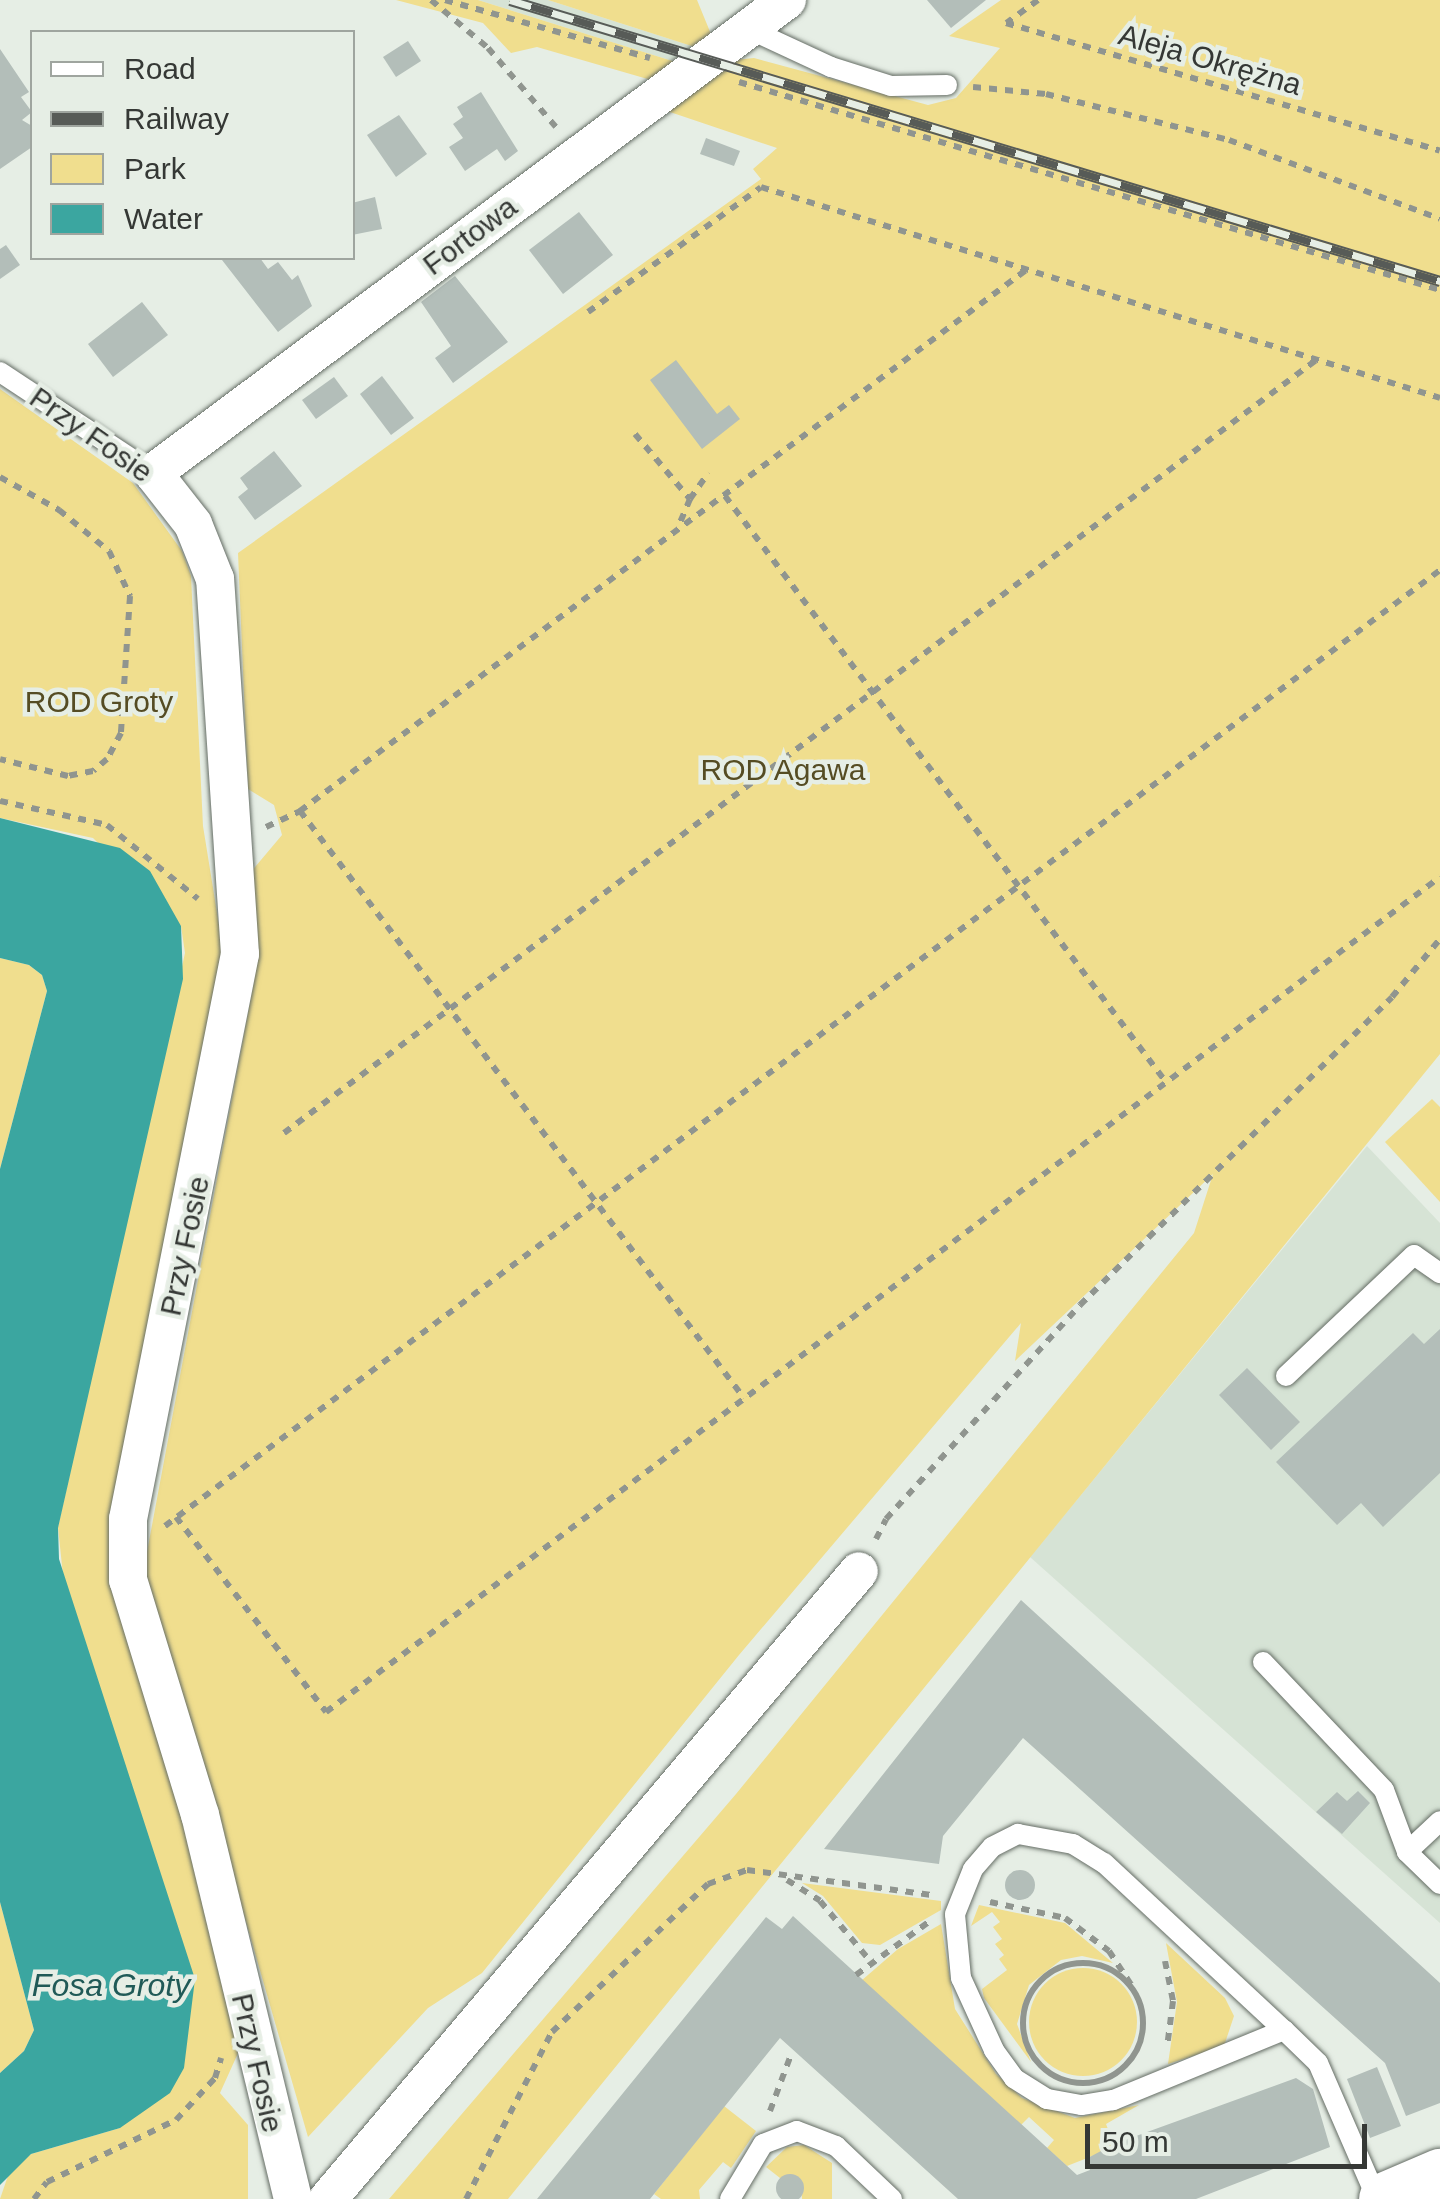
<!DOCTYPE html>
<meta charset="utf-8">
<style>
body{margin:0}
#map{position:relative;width:1440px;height:2199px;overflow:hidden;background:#e6eee5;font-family:Helvetica,sans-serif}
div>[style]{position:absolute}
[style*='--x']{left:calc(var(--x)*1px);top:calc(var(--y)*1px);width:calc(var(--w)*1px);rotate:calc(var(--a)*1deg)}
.built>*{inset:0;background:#d6e3d5}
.green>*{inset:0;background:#f0de8e}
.round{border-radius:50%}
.water>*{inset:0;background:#3ba6a0}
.building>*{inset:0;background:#b3beb9}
.path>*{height:6px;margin-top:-3px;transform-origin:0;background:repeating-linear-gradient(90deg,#90958f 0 8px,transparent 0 16px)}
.path>.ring{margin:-3px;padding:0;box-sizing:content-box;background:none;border:6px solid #90958f;border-radius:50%}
.roads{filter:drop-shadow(0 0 2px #656d65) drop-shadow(0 0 2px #656d65)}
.lane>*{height:20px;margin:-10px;padding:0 10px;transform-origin:10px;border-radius:10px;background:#fff}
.street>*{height:38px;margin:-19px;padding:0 19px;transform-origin:19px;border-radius:19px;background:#fff}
.secondary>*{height:55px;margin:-27.5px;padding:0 27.5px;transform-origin:27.5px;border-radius:27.5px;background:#fff}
.rail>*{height:11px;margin-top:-5.5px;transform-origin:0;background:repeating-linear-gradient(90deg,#e6eee5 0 22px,#575b57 0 44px);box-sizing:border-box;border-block:2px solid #575b57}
span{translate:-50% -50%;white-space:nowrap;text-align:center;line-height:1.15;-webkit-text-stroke:9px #e6eee5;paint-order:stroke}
.street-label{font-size:30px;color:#353835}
.park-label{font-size:30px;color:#554c23}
.water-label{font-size:32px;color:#205a57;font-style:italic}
.legend{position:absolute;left:30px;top:30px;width:325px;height:230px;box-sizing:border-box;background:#e6eee5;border:2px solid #9fa59f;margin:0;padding:12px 18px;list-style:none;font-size:30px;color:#353835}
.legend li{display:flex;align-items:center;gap:20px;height:50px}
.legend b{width:50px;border:2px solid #9fa59f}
.scale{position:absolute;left:1085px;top:2124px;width:282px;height:45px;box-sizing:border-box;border:5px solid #353835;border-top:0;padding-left:12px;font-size:30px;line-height:35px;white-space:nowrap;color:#353835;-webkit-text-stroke:8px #e6eee5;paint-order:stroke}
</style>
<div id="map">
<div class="built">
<div style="clip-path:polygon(478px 0,548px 0,701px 49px,682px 64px)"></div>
<div style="clip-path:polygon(1367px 1146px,1440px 1223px,1440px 1923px,1030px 1557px)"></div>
</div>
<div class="green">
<div style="clip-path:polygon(396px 0,478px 0,682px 64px,658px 82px,537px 47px,511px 53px,483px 23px)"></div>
<div style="clip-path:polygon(548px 0,697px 0,713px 39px,701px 49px)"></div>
<div style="clip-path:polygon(1001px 0,1440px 0,1440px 1054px,508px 2199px,389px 2199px,736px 1794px,1194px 1233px,1213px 1174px,1015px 1361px,1021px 1323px,739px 1655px,482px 1973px,428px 2008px,308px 2137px,144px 1568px,254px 981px,250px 873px,282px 835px,274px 805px,248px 789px,238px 553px,761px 179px,753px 169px,777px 148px,667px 111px,734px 60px,754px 58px,928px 105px,956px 98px,1000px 48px,949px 36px)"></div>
<div style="clip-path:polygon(0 389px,133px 483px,182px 551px,191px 576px,203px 826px,228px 981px,112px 1501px,109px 1555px,238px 1985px,244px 2040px,220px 2093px,248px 2125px,248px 2199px,0 2199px,11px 2167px,31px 2154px,120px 2128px,58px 1527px,185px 953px,181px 926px,93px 838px,0 818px)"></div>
<div style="clip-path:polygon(0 958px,29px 965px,42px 975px,47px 991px,0 1169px)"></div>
<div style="clip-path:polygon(1432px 1099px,1440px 1107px,1440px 1202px,1385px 1142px)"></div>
<div style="clip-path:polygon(802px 1883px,941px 1901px,941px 1910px,880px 1945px,862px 1943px,823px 1896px)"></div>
<div style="clip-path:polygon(0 1902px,34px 2030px,24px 2051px,0 2073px)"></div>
<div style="clip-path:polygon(979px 1905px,1065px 1923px,1113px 1963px,1082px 1956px,1061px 1960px,1029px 1985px,1017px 2024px,1031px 2062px,984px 1998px,982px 1989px,1007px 1970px,999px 1959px,1004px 1955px,995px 1944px,1002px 1939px,993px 1927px,1000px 1922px,992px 1912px,971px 1926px)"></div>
<div style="clip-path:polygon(941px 1924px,955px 2009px,996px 2074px,1022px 2098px,1075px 2118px,1139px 2105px,1106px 2124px,1115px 2147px,1067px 2166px,1047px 2148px,1054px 2140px,1029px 2117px,1021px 2125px,861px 1981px,898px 1949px)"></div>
<div style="clip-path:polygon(1166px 1943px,1225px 1998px,1234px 2016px,1224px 2046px,1168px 2064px,1177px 2002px)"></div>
<div class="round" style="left:1029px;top:1968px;width:108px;height:108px"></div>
<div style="clip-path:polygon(724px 2106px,756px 2131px,731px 2168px,723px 2162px,699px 2190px,700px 2199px,661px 2199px,654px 2194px)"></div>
<div style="clip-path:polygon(804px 2145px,832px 2163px,832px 2199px,802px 2199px,801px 2179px,780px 2178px,766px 2167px,787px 2147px)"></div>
</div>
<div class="water">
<div style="clip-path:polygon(0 818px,120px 848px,150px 871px,181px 926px,183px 979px,58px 1528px,59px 1559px,195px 1979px,184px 2068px,170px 2093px,120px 2128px,31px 2154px,0 2185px,0 2073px,24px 2051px,34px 2030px,0 1902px,0 1169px,47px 991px,42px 975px,29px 965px,0 958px)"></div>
</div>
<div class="building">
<div style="clip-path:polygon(927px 0,986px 0,951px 28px)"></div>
<div style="clip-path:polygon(408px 41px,421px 61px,396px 77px,383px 57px)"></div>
<div style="clip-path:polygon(0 49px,29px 92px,21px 97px,32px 112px,22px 120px,32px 126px,32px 147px,0 169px)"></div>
<div style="clip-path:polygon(481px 92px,518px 151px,505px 161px,497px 149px,465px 171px,449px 147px,463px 138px,453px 124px,463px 117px,457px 107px)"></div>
<div style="clip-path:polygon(399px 115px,427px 154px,396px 177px,367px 135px)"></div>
<div style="clip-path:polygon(706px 138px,740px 151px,734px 166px,700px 154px)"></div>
<div style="clip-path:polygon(375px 197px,382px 229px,352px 235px,352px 203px)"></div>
<div style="clip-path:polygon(579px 212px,613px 255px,563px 294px,529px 250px)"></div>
<div style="clip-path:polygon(6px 245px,20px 265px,0 279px,0 249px)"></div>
<div style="clip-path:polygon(260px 258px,268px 269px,278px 262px,292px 280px,298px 275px,312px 306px,278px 332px,222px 260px)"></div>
<div style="clip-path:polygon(455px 276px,508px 342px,453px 383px,435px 358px,451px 346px,421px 302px)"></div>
<div style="clip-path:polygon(142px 302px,168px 335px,113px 377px,88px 344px)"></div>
<div style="clip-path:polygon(676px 360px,717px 414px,729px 405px,740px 419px,702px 449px,650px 380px)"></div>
<div style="clip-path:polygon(382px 376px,414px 418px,391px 435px,360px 394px)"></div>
<div style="clip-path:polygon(334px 377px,348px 396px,316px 419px,302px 400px)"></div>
<div style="clip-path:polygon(274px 451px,302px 486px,255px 520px,238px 497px,248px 489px,240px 478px)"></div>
<div style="clip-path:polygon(1440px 1329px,1440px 1473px,1383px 1527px,1361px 1503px,1337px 1525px,1276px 1462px,1413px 1333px,1424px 1344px)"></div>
<div style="clip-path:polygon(1247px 1368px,1300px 1422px,1271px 1450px,1219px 1395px)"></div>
<div style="clip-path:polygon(1021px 1600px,1440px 1983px,1440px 2103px,1406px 2116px,1385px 2063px,1023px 1738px,943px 1836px,939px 1864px,824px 1849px)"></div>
<div style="clip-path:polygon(1358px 1791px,1370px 1803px,1342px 1834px,1316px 1812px,1337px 1792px,1347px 1801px)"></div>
<div class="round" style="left:1005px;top:1870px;width:30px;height:30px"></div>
<div style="clip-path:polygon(793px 1916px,1077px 2175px,1090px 2170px,1086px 2159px,1114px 2144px,1296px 2078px,1313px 2089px,1330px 2147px,1196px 2199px,958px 2199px,780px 2038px,650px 2199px,537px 2199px,766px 1917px,782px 1929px)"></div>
<div style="clip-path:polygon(1377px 2067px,1401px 2126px,1370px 2138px,1347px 2079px)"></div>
<div class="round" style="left:776px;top:2174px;width:28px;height:28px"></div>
</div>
<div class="path">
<div style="--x:431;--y:0;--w:75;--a:40.1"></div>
<div style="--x:488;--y:48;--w:104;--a:49.3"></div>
<div style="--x:445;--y:0;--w:213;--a:15.8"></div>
<div style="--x:1038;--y:0;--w:39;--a:144"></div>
<div style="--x:1006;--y:23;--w:452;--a:16.4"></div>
<div style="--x:739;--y:82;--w:731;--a:16.53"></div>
<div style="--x:973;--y:87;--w:73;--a:5.5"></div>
<div style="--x:1046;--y:94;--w:189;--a:14.1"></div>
<div style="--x:1229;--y:140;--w:225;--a:20.5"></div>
<div style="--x:588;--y:312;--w:213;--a:-35.8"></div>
<div style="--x:761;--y:187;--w:711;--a:17.26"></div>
<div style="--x:635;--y:434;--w:85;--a:49.8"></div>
<div style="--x:690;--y:499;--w:25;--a:113"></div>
<div style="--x:0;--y:477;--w:68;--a:29.2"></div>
<div style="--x:59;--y:510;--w:65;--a:39.4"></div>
<div style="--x:109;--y:551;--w:50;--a:65"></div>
<div style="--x:130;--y:596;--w:137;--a:93.8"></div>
<div style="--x:121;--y:733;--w:30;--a:118"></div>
<div style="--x:107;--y:759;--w:18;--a:139"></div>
<div style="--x:93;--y:771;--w:25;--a:169"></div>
<div style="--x:68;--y:776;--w:70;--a:-166"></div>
<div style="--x:725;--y:496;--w:733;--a:53.04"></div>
<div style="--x:690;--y:499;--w:32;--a:-55"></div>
<div style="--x:0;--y:801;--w:110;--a:12.6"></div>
<div style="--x:107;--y:825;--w:117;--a:39.1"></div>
<div style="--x:300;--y:811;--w:736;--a:52.9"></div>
<div style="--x:266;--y:827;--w:38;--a:-25"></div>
<div style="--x:300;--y:811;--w:905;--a:-36.69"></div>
<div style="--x:284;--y:1133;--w:1289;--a:-36.83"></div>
<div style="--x:176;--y:1517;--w:246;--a:52.4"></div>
<div style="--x:326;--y:1712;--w:1392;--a:-36.85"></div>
<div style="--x:165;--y:1526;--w:1594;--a:-36.86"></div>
<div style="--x:876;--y:1539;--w:22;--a:-63"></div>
<div style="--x:886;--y:1519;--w:289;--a:-47.8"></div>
<div style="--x:1080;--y:1305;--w:438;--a:-44.6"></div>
<div style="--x:1392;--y:997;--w:75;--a:-50.4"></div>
<div style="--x:787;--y:1880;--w:39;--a:32"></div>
<div style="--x:820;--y:1901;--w:80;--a:50.1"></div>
<div style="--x:990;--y:1902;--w:77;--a:12"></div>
<div style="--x:1065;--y:1918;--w:55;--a:36.9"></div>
<div style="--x:1109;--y:1951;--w:42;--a:56.7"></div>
<div style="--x:1165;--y:1961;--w:41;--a:78.7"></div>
<div style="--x:1173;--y:2001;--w:46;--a:97.4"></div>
<div class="ring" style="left:1023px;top:1963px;width:114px;height:114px"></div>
<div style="--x:856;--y:1975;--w:92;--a:-36.1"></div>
<div style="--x:770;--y:2111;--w:63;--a:-69.6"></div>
<div style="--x:34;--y:2199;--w:21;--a:-53"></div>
<div style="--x:47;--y:2182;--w:143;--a:-25.7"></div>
<div style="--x:176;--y:2120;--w:57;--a:-47.1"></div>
<div style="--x:215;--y:2078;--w:21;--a:-73"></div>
<div style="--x:466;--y:2199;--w:188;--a:-62.8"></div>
<div style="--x:552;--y:2032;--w:215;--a:-43.5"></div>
<div style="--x:708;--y:1884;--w:41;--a:-19.7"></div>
<div style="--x:747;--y:1870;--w:188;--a:7.7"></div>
</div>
<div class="roads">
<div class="lane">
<div style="--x:749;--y:29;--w:90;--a:24.9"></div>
<div style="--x:831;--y:67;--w:63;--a:17.6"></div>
<div style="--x:891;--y:86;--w:56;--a:-1"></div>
<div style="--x:0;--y:372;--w:183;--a:33.4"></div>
<div style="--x:1286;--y:1376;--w:176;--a:-43.4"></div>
<div style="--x:1414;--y:1255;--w:32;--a:35"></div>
<div style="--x:1263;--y:1662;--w:176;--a:46.6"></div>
<div style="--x:1384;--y:1790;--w:66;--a:69.6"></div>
<div style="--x:1407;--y:1852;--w:46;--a:44.1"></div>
<div style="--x:1407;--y:1852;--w:45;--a:-43.2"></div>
<div style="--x:1284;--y:2030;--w:185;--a:157.7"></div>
<div style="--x:1113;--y:2100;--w:32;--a:171"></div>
<div style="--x:1081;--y:2105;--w:35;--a:-170"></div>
<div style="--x:1047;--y:2099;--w:39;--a:-148"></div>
<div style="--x:1014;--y:2078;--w:34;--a:-126"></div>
<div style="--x:994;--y:2050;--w:79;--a:-114.6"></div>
<div style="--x:961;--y:1978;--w:64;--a:-95.4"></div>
<div style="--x:955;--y:1914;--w:48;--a:-68.2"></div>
<div style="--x:973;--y:1869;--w:29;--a:-49"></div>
<div style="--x:992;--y:1847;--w:29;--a:-27"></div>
<div style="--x:1018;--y:1834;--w:56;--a:10.3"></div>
<div style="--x:1073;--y:1844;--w:36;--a:32"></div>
<div style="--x:1104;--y:1863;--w:246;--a:42.9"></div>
<div style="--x:1284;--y:2030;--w:47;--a:44.1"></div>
<div style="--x:1318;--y:2063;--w:148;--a:66.5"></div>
<div style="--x:730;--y:2199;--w:64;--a:-59"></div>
<div style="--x:763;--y:2144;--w:36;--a:-21"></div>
<div style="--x:797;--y:2131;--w:42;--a:21"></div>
<div style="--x:836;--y:2146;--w:77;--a:43.4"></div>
</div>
<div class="street">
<div style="--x:293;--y:2199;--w:395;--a:-103.6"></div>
<div style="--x:200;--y:1815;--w:246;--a:-107"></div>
<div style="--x:128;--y:1580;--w:61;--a:-90"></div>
<div style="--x:128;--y:1519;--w:576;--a:-78.79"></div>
<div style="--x:240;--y:954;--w:376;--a:-93.8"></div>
<div style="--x:215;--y:579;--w:59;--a:-111.8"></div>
<div style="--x:193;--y:524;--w:65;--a:-128.1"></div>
<div style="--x:153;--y:473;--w:791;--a:-36.73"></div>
<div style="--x:328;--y:2199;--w:822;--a:-49.78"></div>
</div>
<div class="secondary">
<div style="--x:1386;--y:2199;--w:59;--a:-23.1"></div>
</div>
</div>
<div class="rail">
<div style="--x:510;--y:0;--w:972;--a:16.81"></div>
</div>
<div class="street-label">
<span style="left:1210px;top:60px;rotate:16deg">Aleja Okrężna</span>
<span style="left:470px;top:236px;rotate:-37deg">Fortowa</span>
<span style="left:91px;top:435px;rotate:35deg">Przy Fosie</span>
<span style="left:185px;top:1246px;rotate:-78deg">Przy Fosie</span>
<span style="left:257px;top:2063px;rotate:77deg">Przy Fosie</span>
</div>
<div class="park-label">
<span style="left:99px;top:702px">ROD Groty</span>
<span style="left:783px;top:770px">ROD Agawa</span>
</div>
<div class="water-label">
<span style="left:111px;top:1985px">Fosa Groty</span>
</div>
<ul class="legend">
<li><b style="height:12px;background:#fff"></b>Road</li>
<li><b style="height:12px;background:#575b57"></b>Railway</li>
<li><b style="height:28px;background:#f0de8e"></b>Park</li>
<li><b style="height:28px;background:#3ba6a0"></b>Water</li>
</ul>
<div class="scale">50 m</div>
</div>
